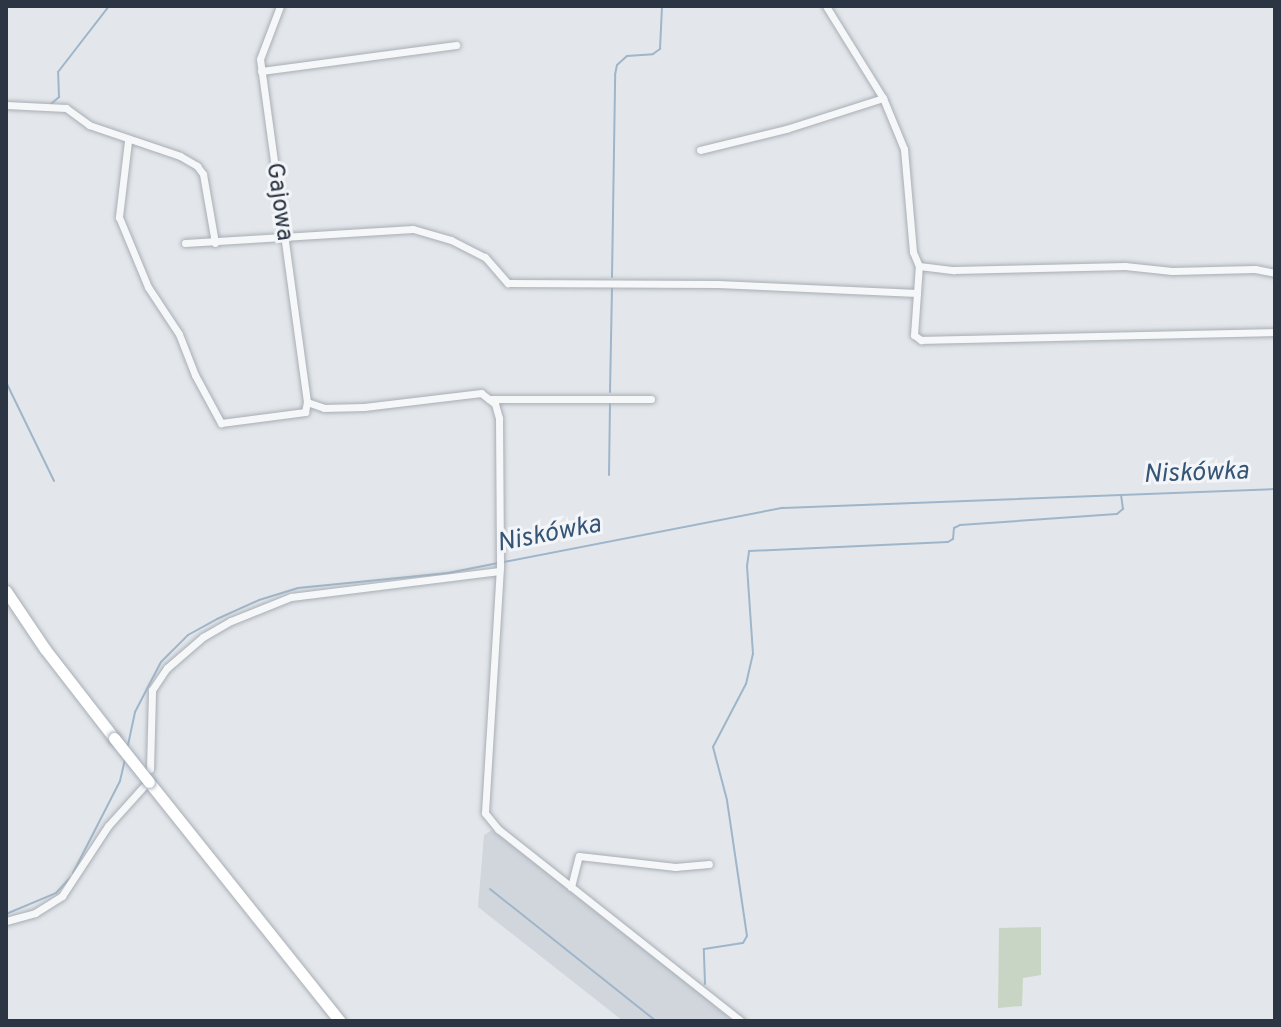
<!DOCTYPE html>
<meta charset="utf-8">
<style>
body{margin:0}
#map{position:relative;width:1281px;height:1027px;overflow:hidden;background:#e3e7eb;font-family:Overpass,sans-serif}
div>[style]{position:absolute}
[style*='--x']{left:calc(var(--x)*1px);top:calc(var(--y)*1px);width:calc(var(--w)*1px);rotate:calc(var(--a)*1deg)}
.built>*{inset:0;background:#d1d6dd}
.green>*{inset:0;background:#c9d5c4}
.stream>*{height:2px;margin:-1px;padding:0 1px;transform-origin:1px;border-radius:1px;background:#9fb5ca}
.roads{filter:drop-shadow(0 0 2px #a8aeb5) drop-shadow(0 0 2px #a8aeb5)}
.street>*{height:7px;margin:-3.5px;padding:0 3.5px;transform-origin:3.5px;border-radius:3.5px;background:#f6f7f9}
.primary>*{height:11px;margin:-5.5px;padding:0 5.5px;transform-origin:5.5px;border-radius:5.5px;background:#fff}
.bridges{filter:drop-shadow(0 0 2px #a3abb7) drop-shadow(0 0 2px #a3abb7)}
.primary-bridge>*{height:11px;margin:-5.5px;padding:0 5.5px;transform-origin:5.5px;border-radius:5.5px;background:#fff}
span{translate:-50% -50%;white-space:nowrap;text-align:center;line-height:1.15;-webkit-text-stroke:6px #f3f5f8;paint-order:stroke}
.street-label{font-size:24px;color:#2b3543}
.water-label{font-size:26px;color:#355577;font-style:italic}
.frame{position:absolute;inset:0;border:8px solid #2b3543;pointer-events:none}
</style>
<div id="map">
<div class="built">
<div style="clip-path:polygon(492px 830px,703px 996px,733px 1021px,623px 1021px,478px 907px,484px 835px)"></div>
</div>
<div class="green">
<div style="clip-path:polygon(1041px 927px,1041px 975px,1023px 978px,1022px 1006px,998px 1008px,999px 928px)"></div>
</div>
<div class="stream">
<div style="--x:51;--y:104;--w:11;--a:-41"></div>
<div style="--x:59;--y:97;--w:25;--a:-92"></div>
<div style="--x:58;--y:72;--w:83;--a:-52.3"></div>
<div style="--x:612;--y:277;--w:202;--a:-89.1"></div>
<div style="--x:615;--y:75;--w:10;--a:-79"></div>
<div style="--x:617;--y:65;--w:13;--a:-42"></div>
<div style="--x:627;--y:56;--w:26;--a:-4"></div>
<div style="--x:653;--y:54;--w:9;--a:-36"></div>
<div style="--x:660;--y:49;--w:43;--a:-87.3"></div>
<div style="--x:6;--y:382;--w:110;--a:64.1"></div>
<div style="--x:610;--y:392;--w:104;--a:-88.9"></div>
<div style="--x:609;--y:475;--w:71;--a:-89.2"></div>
<div style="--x:504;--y:562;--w:284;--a:-11"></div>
<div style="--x:783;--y:508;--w:492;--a:-2.2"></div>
<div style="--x:128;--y:745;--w:34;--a:-78"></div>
<div style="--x:135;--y:712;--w:56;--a:-62.5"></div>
<div style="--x:161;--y:662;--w:38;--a:-45"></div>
<div style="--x:188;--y:635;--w:33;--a:-29"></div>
<div style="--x:217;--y:619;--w:46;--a:-24.3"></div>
<div style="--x:259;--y:600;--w:41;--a:-17.1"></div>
<div style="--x:298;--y:588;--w:151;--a:-5.7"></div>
<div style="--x:448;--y:573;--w:51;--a:-11.3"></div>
<div style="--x:73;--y:873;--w:103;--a:-62.9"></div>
<div style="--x:120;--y:781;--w:23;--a:-77"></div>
<div style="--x:490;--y:889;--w:212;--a:38.5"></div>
<div style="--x:6;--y:914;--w:54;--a:-22.8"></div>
<div style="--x:56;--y:893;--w:21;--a:-47"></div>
<div style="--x:705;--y:984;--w:35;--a:-92"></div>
<div style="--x:704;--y:949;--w:39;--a:-9"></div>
<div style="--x:743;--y:943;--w:8;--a:-60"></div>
<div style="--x:747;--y:936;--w:137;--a:-98.4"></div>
<div style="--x:727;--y:800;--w:55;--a:-104.8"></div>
<div style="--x:713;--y:747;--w:71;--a:-62.4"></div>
<div style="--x:746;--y:684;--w:31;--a:-77"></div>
<div style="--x:753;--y:654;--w:88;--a:-93.9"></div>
<div style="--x:747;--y:566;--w:15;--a:-82"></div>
<div style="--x:749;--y:551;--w:199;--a:-2.6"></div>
<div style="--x:948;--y:542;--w:6;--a:-31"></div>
<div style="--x:953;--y:539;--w:11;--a:-85"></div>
<div style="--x:954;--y:528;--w:7;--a:-27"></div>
<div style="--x:960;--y:525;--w:157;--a:-4"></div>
<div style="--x:1117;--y:514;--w:8;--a:-40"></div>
<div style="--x:1123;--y:509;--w:14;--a:-98"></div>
</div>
<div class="roads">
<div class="street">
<div style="--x:261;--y:71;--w:197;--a:-7.6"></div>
<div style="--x:883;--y:98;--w:55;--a:67.6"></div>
<div style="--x:904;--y:149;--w:103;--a:85"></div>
<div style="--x:913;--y:252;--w:15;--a:67"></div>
<div style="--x:919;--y:266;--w:35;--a:7"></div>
<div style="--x:954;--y:270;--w:171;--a:-1.3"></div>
<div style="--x:1125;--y:266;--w:47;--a:6.1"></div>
<div style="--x:1172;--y:271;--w:83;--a:-1.4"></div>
<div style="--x:1255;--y:269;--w:20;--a:11"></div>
<div style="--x:6;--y:105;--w:60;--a:2.9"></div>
<div style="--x:66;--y:108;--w:29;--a:36"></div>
<div style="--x:89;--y:125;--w:96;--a:18.8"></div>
<div style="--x:180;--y:156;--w:20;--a:30"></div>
<div style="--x:197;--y:166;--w:10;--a:53"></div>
<div style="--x:203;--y:174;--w:70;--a:80.1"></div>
<div style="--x:128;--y:141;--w:77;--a:96.8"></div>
<div style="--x:119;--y:217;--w:76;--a:67.5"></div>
<div style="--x:148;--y:287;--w:56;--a:56.6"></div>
<div style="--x:179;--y:334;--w:44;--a:68.7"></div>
<div style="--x:195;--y:375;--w:55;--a:61.6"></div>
<div style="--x:221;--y:423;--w:85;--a:-7.5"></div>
<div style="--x:305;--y:412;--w:10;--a:-79"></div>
<div style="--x:307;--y:402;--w:346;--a:-97.8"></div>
<div style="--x:260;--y:59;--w:57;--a:-69.3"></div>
<div style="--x:700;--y:150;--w:89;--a:-13.7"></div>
<div style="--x:786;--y:129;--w:102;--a:-17.7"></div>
<div style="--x:883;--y:98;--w:108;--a:-121.8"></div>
<div style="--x:185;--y:243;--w:228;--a:-3.5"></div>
<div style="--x:413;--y:229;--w:40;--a:16"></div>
<div style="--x:451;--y:240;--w:38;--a:27"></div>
<div style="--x:485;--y:257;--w:35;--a:49"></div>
<div style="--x:508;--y:283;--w:210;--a:0.3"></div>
<div style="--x:718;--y:284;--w:199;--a:2.6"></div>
<div style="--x:917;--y:293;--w:42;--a:94.1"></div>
<div style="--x:914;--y:335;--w:9;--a:36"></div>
<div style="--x:921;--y:340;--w:354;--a:-1.3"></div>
<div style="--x:917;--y:293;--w:27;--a:-86"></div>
<div style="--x:489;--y:399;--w:162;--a:0"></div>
<div style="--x:307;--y:402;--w:18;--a:19"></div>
<div style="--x:324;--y:408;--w:40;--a:-1.4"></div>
<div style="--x:364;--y:407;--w:118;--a:-6.8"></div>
<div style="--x:481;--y:393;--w:18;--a:38"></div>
<div style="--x:495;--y:404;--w:15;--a:74"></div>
<div style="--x:499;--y:418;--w:149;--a:89.6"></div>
<div style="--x:500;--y:567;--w:246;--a:93.5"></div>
<div style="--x:485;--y:813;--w:21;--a:51"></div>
<div style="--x:498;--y:829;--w:310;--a:38.3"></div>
<div style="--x:150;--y:769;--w:79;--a:-88.5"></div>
<div style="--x:152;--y:690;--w:27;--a:-56"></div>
<div style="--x:167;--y:668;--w:48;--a:-40.7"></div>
<div style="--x:203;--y:637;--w:32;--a:-30"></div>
<div style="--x:231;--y:621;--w:65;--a:-21.8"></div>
<div style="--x:291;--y:597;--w:210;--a:-7.1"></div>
<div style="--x:571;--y:887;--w:32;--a:-76"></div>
<div style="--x:579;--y:856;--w:97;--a:6.5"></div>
<div style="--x:675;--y:867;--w:34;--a:-5"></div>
<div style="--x:6;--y:921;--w:30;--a:-15"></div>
<div style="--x:35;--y:913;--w:32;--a:-32"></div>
<div style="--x:62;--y:896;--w:84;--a:-56.7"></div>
<div style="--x:108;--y:826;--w:52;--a:-48.1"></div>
</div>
<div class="primary">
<div style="--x:6;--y:591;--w:70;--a:56.1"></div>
<div style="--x:45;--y:649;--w:113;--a:52.2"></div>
<div style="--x:149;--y:782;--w:306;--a:51.4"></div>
</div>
</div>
<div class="bridges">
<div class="primary-bridge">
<div style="--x:114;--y:738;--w:56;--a:51.5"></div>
</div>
</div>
<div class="street-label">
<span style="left:278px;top:202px;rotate:82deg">Gajowa</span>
</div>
<div class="water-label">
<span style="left:1196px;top:474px;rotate:-2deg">Niskówka</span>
<span style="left:549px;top:535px;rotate:-11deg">Niskówka</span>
</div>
<div class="frame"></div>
</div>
